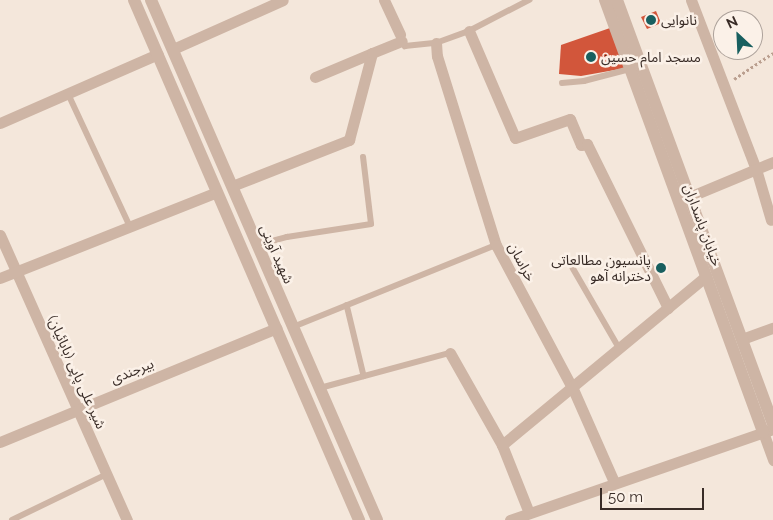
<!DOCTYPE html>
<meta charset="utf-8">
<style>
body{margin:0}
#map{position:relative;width:773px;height:520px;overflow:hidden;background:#f4e7db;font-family:Raleway,"Noto Sans Arabic",sans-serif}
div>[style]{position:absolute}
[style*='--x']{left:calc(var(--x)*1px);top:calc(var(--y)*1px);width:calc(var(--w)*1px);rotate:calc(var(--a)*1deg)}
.building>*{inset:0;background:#d2563b}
.path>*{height:2.5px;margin-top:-1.25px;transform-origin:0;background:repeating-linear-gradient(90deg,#ba9f8f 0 2.5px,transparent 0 5px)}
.service>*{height:5.5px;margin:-2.75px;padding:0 2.75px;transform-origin:2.75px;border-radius:2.75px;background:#ceb5a5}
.minor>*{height:11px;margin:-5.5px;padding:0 5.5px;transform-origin:5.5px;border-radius:5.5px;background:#ceb5a5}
.tertiary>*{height:12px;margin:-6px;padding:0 6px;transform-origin:6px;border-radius:6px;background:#ceb5a5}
.dots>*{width:14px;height:14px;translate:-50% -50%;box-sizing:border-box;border:2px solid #fbf1e8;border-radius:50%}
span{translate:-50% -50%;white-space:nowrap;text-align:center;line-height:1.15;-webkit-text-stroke:5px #fbf1e8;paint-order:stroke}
.poi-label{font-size:14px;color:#392c27}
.left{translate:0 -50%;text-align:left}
.right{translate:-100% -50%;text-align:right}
.street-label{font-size:14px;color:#392c27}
.north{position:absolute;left:713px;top:10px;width:50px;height:50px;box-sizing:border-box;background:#fbf1e8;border:1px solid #ada29b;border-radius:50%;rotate:335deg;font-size:14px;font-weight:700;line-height:20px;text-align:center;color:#392c27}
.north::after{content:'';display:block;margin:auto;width:18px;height:22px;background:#185f5f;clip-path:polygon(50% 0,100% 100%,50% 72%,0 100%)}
.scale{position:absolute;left:600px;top:488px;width:104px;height:22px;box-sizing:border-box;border:2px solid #392c27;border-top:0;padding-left:6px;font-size:15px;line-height:18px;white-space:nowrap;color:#392c27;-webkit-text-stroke:4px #fbf1e8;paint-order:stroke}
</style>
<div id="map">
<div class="building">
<div style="clip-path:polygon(656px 11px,661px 23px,647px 29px,641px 17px)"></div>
<div style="clip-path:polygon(610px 28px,626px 68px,581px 76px,559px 74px,561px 45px)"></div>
</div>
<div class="path">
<div style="--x:734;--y:79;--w:47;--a:-33.7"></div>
</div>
<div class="service">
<div style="--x:402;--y:40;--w:7;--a:63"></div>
<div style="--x:405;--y:46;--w:31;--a:-6"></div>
<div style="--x:436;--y:43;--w:35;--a:-20"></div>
<div style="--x:469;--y:31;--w:68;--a:-27.3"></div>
<div style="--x:562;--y:83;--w:22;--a:-5"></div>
<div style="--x:584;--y:81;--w:48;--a:-14.6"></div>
<div style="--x:68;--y:93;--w:147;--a:65"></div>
<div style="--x:257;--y:245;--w:31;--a:-15"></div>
<div style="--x:287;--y:237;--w:85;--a:-8.8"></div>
<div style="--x:371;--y:224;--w:67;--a:-96.8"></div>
<div style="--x:573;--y:268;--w:94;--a:59.9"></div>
<div style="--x:347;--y:305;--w:73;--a:76.5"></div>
<div style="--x:293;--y:327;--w:219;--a:-22"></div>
<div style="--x:320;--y:388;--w:135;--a:-15.1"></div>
<div style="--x:12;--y:520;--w:106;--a:-25.8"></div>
</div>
<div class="minor">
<div style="--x:384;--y:0;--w:38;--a:65"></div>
<div style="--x:691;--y:0;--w:181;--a:69"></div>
<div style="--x:756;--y:169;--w:53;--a:73.6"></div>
<div style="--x:469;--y:31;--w:116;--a:66.7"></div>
<div style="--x:515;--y:138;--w:58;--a:-19.1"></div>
<div style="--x:570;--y:119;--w:28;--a:67"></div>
<div style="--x:581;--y:145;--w:6;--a:-9"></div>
<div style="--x:587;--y:144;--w:183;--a:63.7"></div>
<div style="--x:436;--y:43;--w:13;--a:86"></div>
<div style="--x:437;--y:56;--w:198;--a:72.7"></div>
<div style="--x:496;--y:245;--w:163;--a:61.9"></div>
<div style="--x:573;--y:389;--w:102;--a:66.2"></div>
<div style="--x:173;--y:49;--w:120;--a:-24"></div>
<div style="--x:315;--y:77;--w:62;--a:-22.8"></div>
<div style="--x:0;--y:123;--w:172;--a:-23.6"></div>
<div style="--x:232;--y:186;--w:126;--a:-21.5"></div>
<div style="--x:349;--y:140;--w:90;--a:-75.2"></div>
<div style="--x:372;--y:53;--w:32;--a:-22"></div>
<div style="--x:689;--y:197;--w:91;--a:-22.6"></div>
<div style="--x:0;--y:235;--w:312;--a:66"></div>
<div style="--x:0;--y:278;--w:233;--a:-21.6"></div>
<div style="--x:742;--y:339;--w:33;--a:-20"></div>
<div style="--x:450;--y:353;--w:106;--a:60.5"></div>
<div style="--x:502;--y:445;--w:73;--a:68.3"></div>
<div style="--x:763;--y:432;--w:30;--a:70"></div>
<div style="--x:0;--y:442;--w:299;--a:-22.4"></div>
<div style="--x:502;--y:445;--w:265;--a:-39.6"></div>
<div style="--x:510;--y:520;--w:278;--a:-19.1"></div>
</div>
<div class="tertiary">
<div style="--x:134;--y:0;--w:567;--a:66.6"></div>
<div style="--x:151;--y:0;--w:567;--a:66.51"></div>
<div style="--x:605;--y:0;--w:460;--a:69.9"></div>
<div style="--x:617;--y:0;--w:452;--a:69.8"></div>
</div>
<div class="dots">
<div style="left:651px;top:20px;background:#185f5f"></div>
<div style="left:591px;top:57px;background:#185f5f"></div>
<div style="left:661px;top:268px;background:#185f5f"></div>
</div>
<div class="poi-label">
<span class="left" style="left:661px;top:20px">نانوایی</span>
<span class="left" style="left:601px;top:57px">مسجد امام حسین</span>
<span class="right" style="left:651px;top:268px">پانسیون مطالعاتی<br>دخترانه آهو</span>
</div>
<div class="street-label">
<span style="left:703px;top:225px;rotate:70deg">خیابان پاسداران</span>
<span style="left:277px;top:254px;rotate:66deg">شهید آوینی</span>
<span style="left:522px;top:262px;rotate:62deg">خراسان</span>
<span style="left:132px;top:371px;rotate:-22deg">بیرجندی</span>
<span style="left:77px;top:372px;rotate:66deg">شیر علی پاپی (بابائیان)</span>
</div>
<div class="north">N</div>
<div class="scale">50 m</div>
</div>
